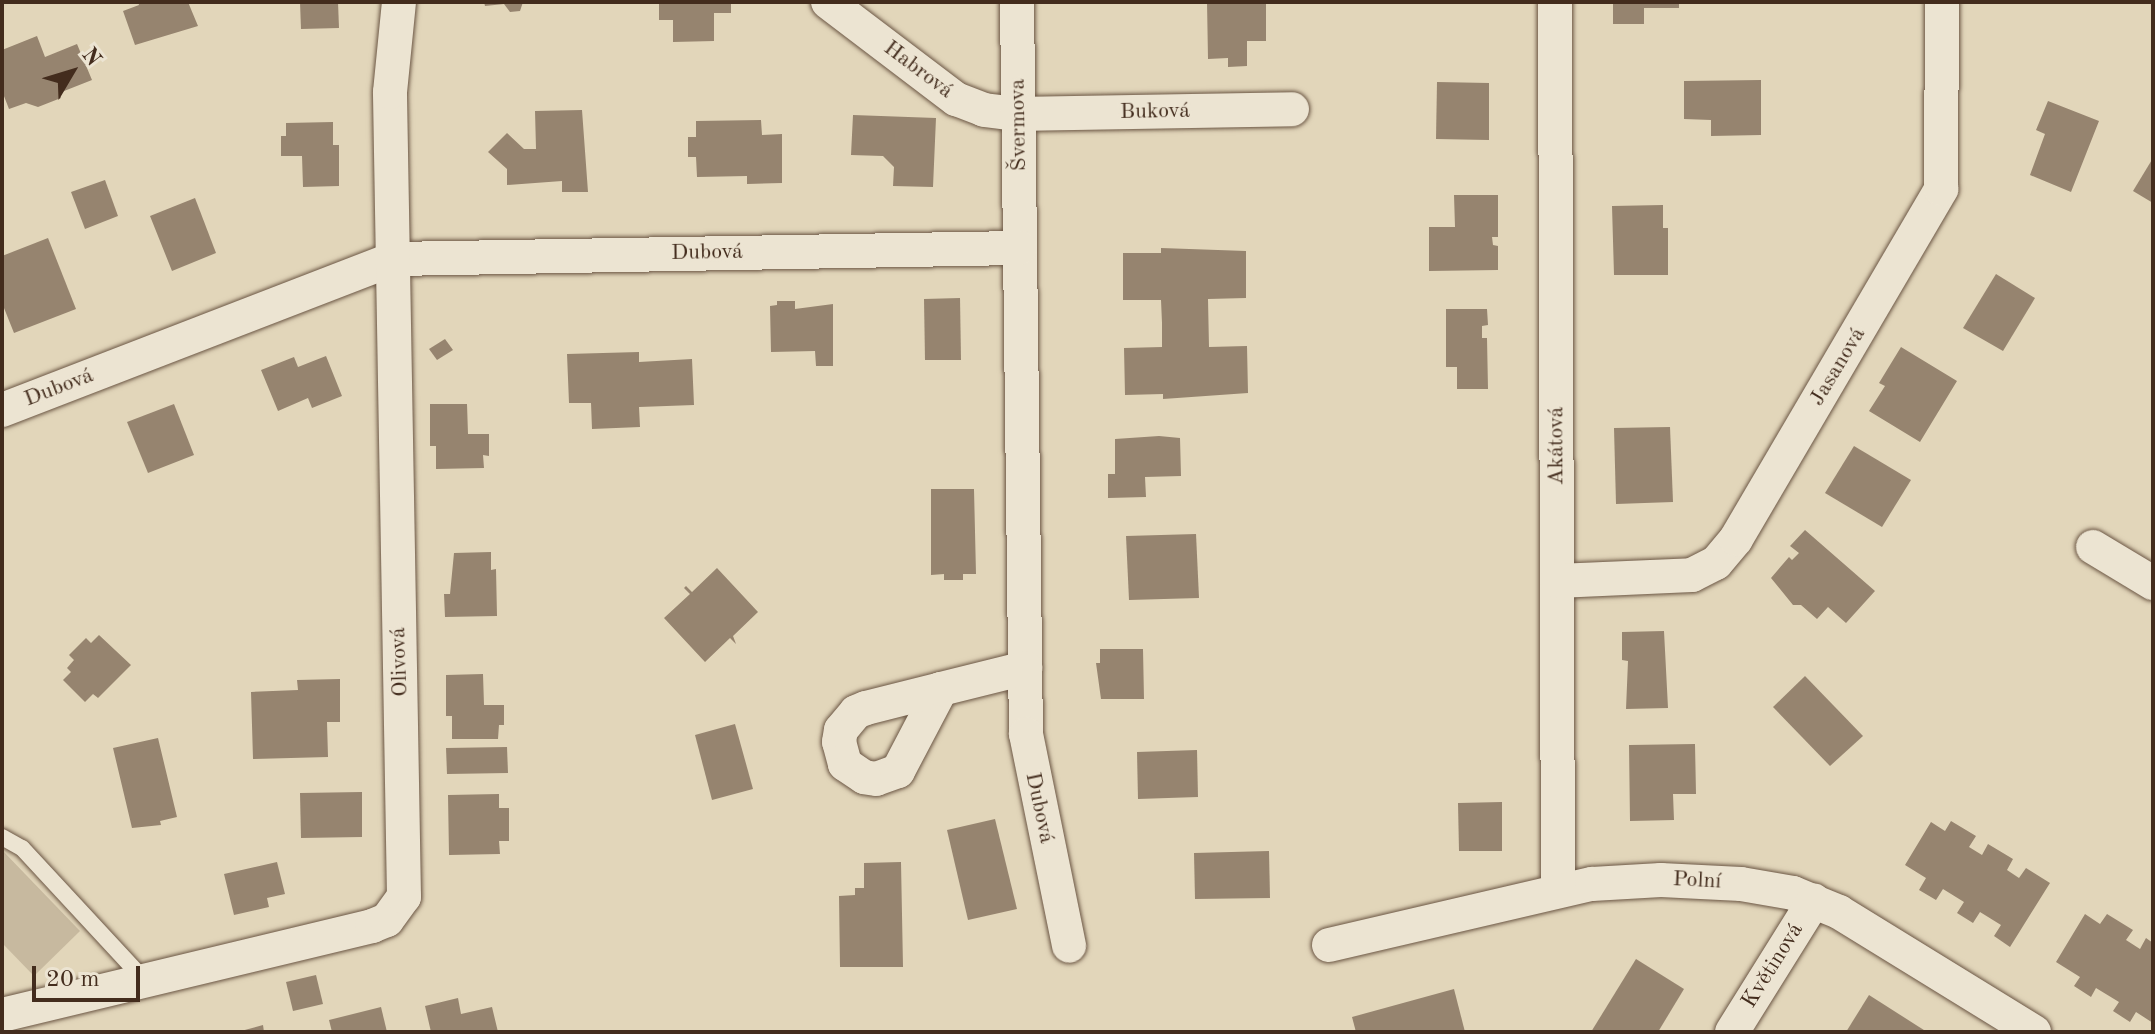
<!DOCTYPE html>
<meta charset="utf-8">
<style>
body{margin:0}
#map{position:relative;width:2155px;height:1034px;overflow:hidden;background:#e2d6ba;font-family:"Old Standard TT",serif}
div>[style]{position:absolute}
[style*='--x']{left:calc(var(--x)*1px);top:calc(var(--y)*1px);width:calc(var(--w)*1px);rotate:calc(var(--a)*1deg)}
.green>*{inset:0;background:#c7b99f}
.building>*{inset:0;background:#96846f}
.roads{filter:drop-shadow(0 0 2px #6b5644) drop-shadow(0 0 2px #6b5644)}
.lane>*{height:16px;margin:-8px;padding:0 8px;transform-origin:8px;border-radius:8px;background:#ece4d2}
.street>*{height:34px;margin:-17px;padding:0 17px;transform-origin:17px;border-radius:17px;background:#ece4d2}
span{translate:-50% -50%;white-space:nowrap;text-align:center;line-height:1.15;-webkit-text-stroke:6px #ece4d2;paint-order:stroke}
.street-label{font-size:22px;color:#432c1d}
.frame{position:absolute;inset:0;border:4px solid #432c1d;pointer-events:none}
.north{position:absolute;left:32px;top:32px;width:80px;height:80px;-webkit-text-stroke:6px #ece4d2;paint-order:stroke;rotate:52deg;font-size:22px;font-weight:700;line-height:32px;text-align:center;color:#432c1d}
.north::after{content:'';display:block;margin:auto;width:28px;height:36px;background:#432c1d;clip-path:polygon(50% 0,100% 100%,50% 72%,0 100%)}
.scale{position:absolute;left:32px;top:966px;width:108px;height:36px;box-sizing:border-box;border:4px solid #432c1d;border-top:0;padding-left:10px;font-size:24px;line-height:28px;white-space:nowrap;color:#432c1d;-webkit-text-stroke:6px #ece4d2;paint-order:stroke}
</style>
<div id="map">
<div class="green">
<div style="clip-path:polygon(2px 850px,80px 931px,34px 976px,2px 943px)"></div>
</div>
<div class="building">
<div style="clip-path:polygon(138px 2px,188px 2px,198px 26px,135px 45px,123px 11px,139px 5px)"></div>
<div style="clip-path:polygon(300px 2px,338px 2px,339px 28px,301px 29px)"></div>
<div style="clip-path:polygon(484px 2px,523px 2px,520px 11px,510px 12px,504px 4px,485px 6px)"></div>
<div style="clip-path:polygon(659px 2px,731px 2px,731px 13px,714px 13px,714px 41px,673px 42px,673px 20px,659px 20px)"></div>
<div style="clip-path:polygon(1207px 2px,1266px 2px,1266px 41px,1247px 41px,1247px 66px,1228px 67px,1228px 58px,1208px 59px)"></div>
<div style="clip-path:polygon(1613px 2px,1679px 2px,1679px 8px,1644px 8px,1644px 24px,1613px 24px)"></div>
<div style="clip-path:polygon(37px 36px,45px 57px,77px 44px,92px 80px,59px 93px,61px 98px,38px 107px,26px 103px,9px 109px,2px 91px,2px 50px)"></div>
<div style="clip-path:polygon(1761px 80px,1761px 135px,1711px 136px,1711px 120px,1684px 119px,1684px 81px)"></div>
<div style="clip-path:polygon(1437px 82px,1489px 83px,1489px 140px,1436px 139px)"></div>
<div style="clip-path:polygon(2048px 101px,2099px 121px,2071px 192px,2030px 175px,2045px 134px,2036px 130px)"></div>
<div style="clip-path:polygon(582px 110px,588px 192px,562px 192px,562px 181px,507px 185px,507px 169px,488px 152px,507px 133px,524px 149px,536px 149px,535px 111px)"></div>
<div style="clip-path:polygon(853px 115px,936px 118px,933px 187px,893px 186px,894px 167px,883px 156px,851px 155px)"></div>
<div style="clip-path:polygon(761px 120px,762px 135px,782px 134px,782px 183px,747px 184px,747px 176px,697px 177px,696px 157px,688px 157px,688px 137px,696px 137px,696px 121px)"></div>
<div style="clip-path:polygon(333px 122px,333px 145px,339px 145px,339px 186px,303px 187px,302px 156px,281px 156px,281px 136px,286px 136px,286px 123px)"></div>
<div style="clip-path:polygon(2153px 158px,2153px 203px,2133px 191px)"></div>
<div style="clip-path:polygon(105px 180px,118px 216px,85px 229px,71px 192px)"></div>
<div style="clip-path:polygon(1454px 195px,1498px 195px,1498px 237px,1492px 237px,1493px 245px,1498px 246px,1498px 270px,1429px 271px,1429px 227px,1455px 227px)"></div>
<div style="clip-path:polygon(195px 198px,216px 253px,172px 271px,150px 216px)"></div>
<div style="clip-path:polygon(1663px 205px,1663px 228px,1668px 228px,1668px 275px,1614px 275px,1612px 206px)"></div>
<div style="clip-path:polygon(48px 238px,76px 309px,14px 333px,2px 303px,2px 256px)"></div>
<div style="clip-path:polygon(1161px 248px,1246px 251px,1246px 298px,1208px 299px,1209px 347px,1247px 346px,1248px 393px,1163px 399px,1163px 394px,1125px 395px,1124px 348px,1162px 347px,1162px 323px,1161px 300px,1123px 300px,1123px 253px,1161px 253px)"></div>
<div style="clip-path:polygon(1996px 274px,2035px 298px,2003px 351px,1963px 328px)"></div>
<div style="clip-path:polygon(960px 298px,961px 360px,925px 360px,924px 299px)"></div>
<div style="clip-path:polygon(777px 301px,795px 301px,795px 309px,833px 304px,833px 366px,816px 366px,815px 351px,771px 352px,770px 306px,777px 305px)"></div>
<div style="clip-path:polygon(1446px 309px,1487px 309px,1488px 325px,1482px 326px,1482px 338px,1487px 338px,1488px 389px,1457px 389px,1457px 367px,1446px 367px)"></div>
<div style="clip-path:polygon(445px 339px,453px 350px,437px 360px,429px 349px)"></div>
<div style="clip-path:polygon(1901px 347px,1957px 381px,1920px 442px,1869px 411px,1885px 386px,1879px 383px)"></div>
<div style="clip-path:polygon(639px 352px,639px 362px,692px 359px,694px 405px,639px 407px,640px 427px,592px 429px,591px 403px,569px 403px,567px 354px)"></div>
<div style="clip-path:polygon(326px 356px,342px 396px,312px 408px,308px 398px,278px 411px,261px 370px,294px 357px,298px 367px)"></div>
<div style="clip-path:polygon(174px 404px,194px 455px,148px 473px,127px 422px)"></div>
<div style="clip-path:polygon(430px 404px,467px 404px,468px 434px,489px 434px,489px 456px,483px 455px,484px 468px,436px 469px,436px 446px,430px 446px)"></div>
<div style="clip-path:polygon(1670px 427px,1673px 502px,1616px 504px,1614px 428px)"></div>
<div style="clip-path:polygon(1159px 436px,1180px 438px,1181px 476px,1145px 477px,1146px 497px,1108px 498px,1108px 474px,1115px 474px,1115px 439px)"></div>
<div style="clip-path:polygon(1854px 446px,1911px 480px,1882px 527px,1825px 493px)"></div>
<div style="clip-path:polygon(931px 489px,974px 489px,976px 574px,963px 574px,963px 580px,944px 580px,944px 574px,931px 575px)"></div>
<div style="clip-path:polygon(1805px 530px,1875px 591px,1846px 623px,1828px 607px,1817px 619px,1801px 605px,1793px 605px,1771px 578px,1789px 557px,1792px 560px,1799px 553px,1790px 546px)"></div>
<div style="clip-path:polygon(1196px 534px,1199px 598px,1129px 600px,1126px 536px)"></div>
<div style="clip-path:polygon(491px 552px,491px 570px,496px 569px,497px 616px,445px 617px,444px 594px,450px 594px,454px 553px)"></div>
<div style="clip-path:polygon(717px 568px,758px 612px,733px 636px,736px 644px,730px 638px,705px 662px,664px 618px,690px 594px,684px 588px,686px 586px,692px 592px)"></div>
<div style="clip-path:polygon(1664px 631px,1668px 708px,1626px 709px,1628px 661px,1622px 660px,1622px 632px)"></div>
<div style="clip-path:polygon(99px 635px,131px 665px,98px 698px,93px 694px,85px 702px,63px 680px,71px 672px,67px 668px,74px 660px,69px 655px,86px 638px,91px 643px)"></div>
<div style="clip-path:polygon(1100px 649px,1143px 649px,1144px 699px,1101px 699px,1096px 663px,1100px 663px)"></div>
<div style="clip-path:polygon(483px 674px,484px 705px,504px 705px,504px 725px,499px 725px,498px 739px,452px 739px,452px 716px,446px 716px,446px 675px)"></div>
<div style="clip-path:polygon(1805px 676px,1863px 736px,1830px 766px,1773px 707px)"></div>
<div style="clip-path:polygon(340px 679px,340px 722px,327px 722px,328px 757px,253px 759px,251px 692px,298px 690px,297px 680px)"></div>
<div style="clip-path:polygon(735px 724px,753px 789px,712px 800px,695px 735px)"></div>
<div style="clip-path:polygon(158px 738px,177px 817px,160px 821px,161px 825px,132px 828px,113px 748px)"></div>
<div style="clip-path:polygon(1695px 744px,1696px 794px,1673px 794px,1674px 820px,1630px 821px,1629px 745px)"></div>
<div style="clip-path:polygon(507px 747px,508px 773px,447px 774px,446px 748px)"></div>
<div style="clip-path:polygon(1197px 750px,1198px 797px,1138px 799px,1137px 752px)"></div>
<div style="clip-path:polygon(362px 792px,362px 837px,301px 838px,300px 793px)"></div>
<div style="clip-path:polygon(499px 794px,499px 808px,509px 808px,509px 841px,499px 841px,500px 854px,449px 855px,448px 795px)"></div>
<div style="clip-path:polygon(1502px 802px,1502px 851px,1459px 851px,1458px 803px)"></div>
<div style="clip-path:polygon(995px 819px,1017px 909px,968px 920px,947px 830px)"></div>
<div style="clip-path:polygon(1951px 821px,1976px 836px,1969px 847px,1982px 855px,1988px 844px,2013px 859px,2007px 870px,2019px 878px,2026px 868px,2050px 883px,2010px 947px,1994px 936px,2001px 925px,1980px 912px,1973px 923px,1957px 913px,1964px 902px,1943px 889px,1936px 900px,1919px 890px,1926px 878px,1905px 865px,1931px 822px,1945px 831px)"></div>
<div style="clip-path:polygon(1269px 851px,1270px 898px,1195px 899px,1194px 853px)"></div>
<div style="clip-path:polygon(277px 862px,285px 894px,267px 898px,269px 907px,234px 915px,224px 874px)"></div>
<div style="clip-path:polygon(901px 862px,903px 967px,840px 967px,839px 896px,855px 895px,855px 888px,864px 888px,864px 863px)"></div>
<div style="clip-path:polygon(2085px 914px,2100px 924px,2107px 914px,2133px 930px,2126px 940px,2140px 949px,2146px 938px,2153px 943px,2153px 1023px,2136px 1012px,2130px 1022px,2113px 1011px,2119px 1002px,2096px 988px,2091px 997px,2074px 986px,2080px 977px,2056px 962px)"></div>
<div style="clip-path:polygon(1636px 959px,1684px 989px,1658px 1032px,1591px 1032px)"></div>
<div style="clip-path:polygon(316px 975px,323px 1004px,293px 1011px,286px 982px)"></div>
<div style="clip-path:polygon(1454px 989px,1465px 1032px,1356px 1032px,1352px 1017px)"></div>
<div style="clip-path:polygon(1869px 995px,1927px 1032px,1846px 1032px)"></div>
<div style="clip-path:polygon(458px 998px,461px 1014px,492px 1007px,498px 1032px,431px 1032px,425px 1006px)"></div>
<div style="clip-path:polygon(381px 1007px,387px 1032px,332px 1032px,329px 1020px)"></div>
<div style="clip-path:polygon(263px 1025px,264px 1032px,241px 1032px,241px 1031px)"></div>
</div>
<div class="roads">
<div class="lane">
<div style="--x:2;--y:837;--w:23;--a:29"></div>
<div style="--x:22;--y:848;--w:181;--a:47.2"></div>
</div>
<div class="street">
<div style="--x:828;--y:2;--w:161;--a:37.2"></div>
<div style="--x:956;--y:99;--w:30;--a:21"></div>
<div style="--x:984;--y:110;--w:34;--a:7"></div>
<div style="--x:1018;--y:114;--w:274;--a:-1"></div>
<div style="--x:1017;--y:2;--w:732;--a:89.3"></div>
<div style="--x:1026;--y:734;--w:216;--a:78.5"></div>
<div style="--x:1555;--y:2;--w:889;--a:89.81"></div>
<div style="--x:2;--y:410;--w:420;--a:-21.1"></div>
<div style="--x:394;--y:259;--w:626;--a:-1.01"></div>
<div style="--x:2093;--y:547;--w:70;--a:31"></div>
<div style="--x:1557;--y:581;--w:135;--a:-2.5"></div>
<div style="--x:1692;--y:575;--w:27;--a:-27"></div>
<div style="--x:1716;--y:563;--w:31;--a:-50"></div>
<div style="--x:1736;--y:539;--w:406;--a:-59.6"></div>
<div style="--x:1941;--y:189;--w:187;--a:-89.7"></div>
<div style="--x:941;--y:689;--w:93;--a:117.7"></div>
<div style="--x:898;--y:771;--w:23;--a:160"></div>
<div style="--x:876;--y:779;--w:12;--a:-171"></div>
<div style="--x:864;--y:777;--w:23;--a:-146"></div>
<div style="--x:845;--y:764;--w:23;--a:-105"></div>
<div style="--x:839;--y:742;--w:12;--a:-81"></div>
<div style="--x:841;--y:730;--w:23;--a:-50"></div>
<div style="--x:856;--y:712;--w:11;--a:-22"></div>
<div style="--x:866;--y:708;--w:77;--a:-14.2"></div>
<div style="--x:941;--y:689;--w:87;--a:-14"></div>
<div style="--x:1329;--y:945;--w:270;--a:-13.1"></div>
<div style="--x:1592;--y:884;--w:69;--a:-3.3"></div>
<div style="--x:1661;--y:880;--w:80;--a:2.9"></div>
<div style="--x:1741;--y:884;--w:53;--a:9.8"></div>
<div style="--x:1793;--y:893;--w:50;--a:22.4"></div>
<div style="--x:1839;--y:912;--w:229;--a:31.6"></div>
<div style="--x:2;--y:1015;--w:381;--a:-13.5"></div>
<div style="--x:372;--y:926;--w:16;--a:-22"></div>
<div style="--x:387;--y:920;--w:29;--a:-54"></div>
<div style="--x:404;--y:897;--w:805;--a:-91"></div>
<div style="--x:390;--y:92;--w:90;--a:-84.3"></div>
<div style="--x:1732;--y:1032;--w:155;--a:-58"></div>
</div>
</div>
<div class="street-label">
<span style="left:918px;top:70px;rotate:37deg">Habrová</span>
<span style="left:1155px;top:112px;rotate:-1deg">Buková</span>
<span style="left:1019px;top:125px;rotate:-91deg">Švermova</span>
<span style="left:707px;top:253px;rotate:-1deg">Dubová</span>
<span style="left:1838px;top:367px;rotate:-59deg">Jasanová</span>
<span style="left:59px;top:388px;rotate:-21deg">Dubová</span>
<span style="left:1557px;top:446px;rotate:-90deg">Akátová</span>
<span style="left:400px;top:662px;rotate:-92deg">Olivová</span>
<span style="left:1039px;top:808px;rotate:78deg">Dubová</span>
<span style="left:1697px;top:881px;rotate:3deg">Polní</span>
<span style="left:1773px;top:966px;rotate:-58deg">Květinová</span>
</div>
<div class="frame"></div>
<div class="north">N</div>
<div class="scale">20 m</div>
</div>
